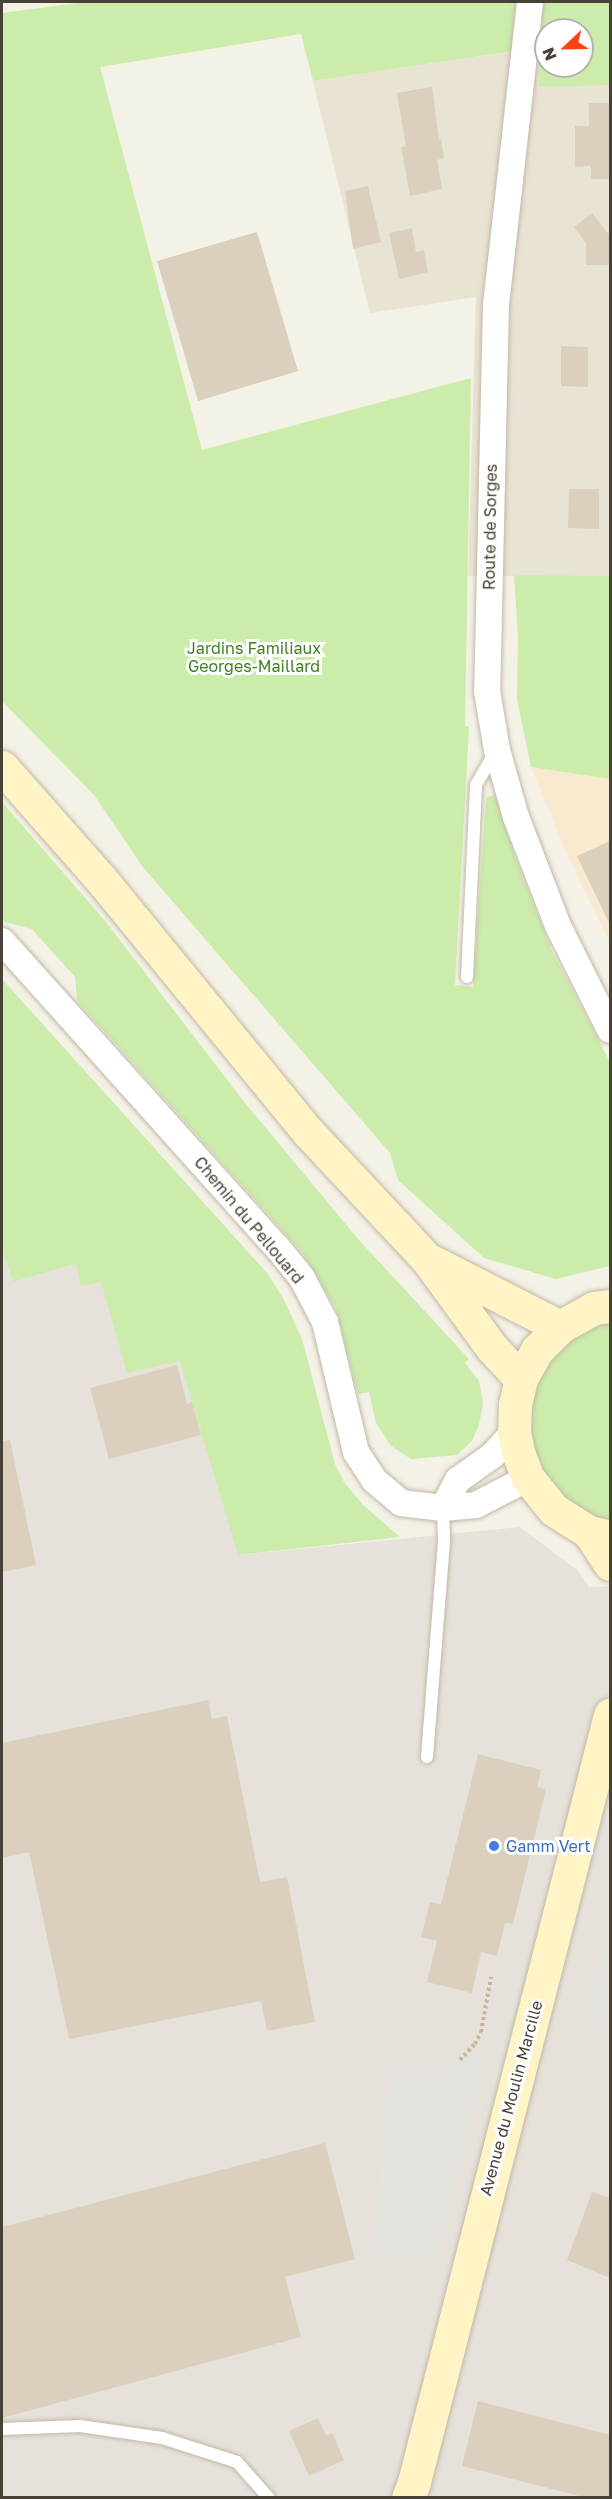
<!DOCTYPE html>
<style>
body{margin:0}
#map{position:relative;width:612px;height:2499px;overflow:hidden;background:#f4f1e6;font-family:"Golos Text",sans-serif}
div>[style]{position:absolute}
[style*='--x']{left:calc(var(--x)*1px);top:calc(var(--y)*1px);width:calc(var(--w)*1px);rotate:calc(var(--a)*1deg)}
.residential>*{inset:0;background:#e9e3d4}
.commercial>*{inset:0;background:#f8e9cf}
.industrial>*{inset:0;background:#e6e2db}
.green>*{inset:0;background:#ccecab}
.parking>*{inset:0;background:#e5e3de}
.building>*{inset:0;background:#dad0bd}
.path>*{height:4px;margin-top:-2px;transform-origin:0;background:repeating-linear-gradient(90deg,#c4b698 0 3px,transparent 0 6px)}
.roads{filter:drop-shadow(0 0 2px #c1b9a8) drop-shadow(0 0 2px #c1b9a8)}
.lane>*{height:12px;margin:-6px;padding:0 6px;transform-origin:6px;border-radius:6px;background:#fff}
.street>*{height:26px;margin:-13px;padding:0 13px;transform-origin:13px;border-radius:13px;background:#fff}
.secondary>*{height:33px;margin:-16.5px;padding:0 16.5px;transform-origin:16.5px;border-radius:16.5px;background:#fff4c5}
.dots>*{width:16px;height:16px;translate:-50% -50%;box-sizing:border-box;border:3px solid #fff;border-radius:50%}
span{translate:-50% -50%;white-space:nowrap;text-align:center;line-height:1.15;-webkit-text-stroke:6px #fff;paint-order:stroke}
.street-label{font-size:16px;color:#484135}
.park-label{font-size:16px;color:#417e23}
.shop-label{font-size:16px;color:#366cbe}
.left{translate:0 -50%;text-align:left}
.frame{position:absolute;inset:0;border:3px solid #484135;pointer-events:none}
.north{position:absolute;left:534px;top:18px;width:60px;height:60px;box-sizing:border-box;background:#fff;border:2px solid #b6b3ae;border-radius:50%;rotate:248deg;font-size:16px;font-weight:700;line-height:24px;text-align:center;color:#484135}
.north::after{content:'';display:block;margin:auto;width:21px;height:27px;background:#ff4212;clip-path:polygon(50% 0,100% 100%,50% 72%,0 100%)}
</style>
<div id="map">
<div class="residential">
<div style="clip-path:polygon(542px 47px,539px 87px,610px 84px,610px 576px,468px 576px,476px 297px,370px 313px,313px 81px)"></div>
</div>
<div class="commercial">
<div style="clip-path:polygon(531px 767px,610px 779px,610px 943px,569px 859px)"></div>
</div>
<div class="industrial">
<div style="clip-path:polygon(2px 1251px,13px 1282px,76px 1264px,101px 1281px,180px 1360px,239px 1555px,520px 1527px,577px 1570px,589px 1587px,610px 1586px,610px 2497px,2px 2497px)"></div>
</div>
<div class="green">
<div style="clip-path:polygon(evenodd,85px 2px,610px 2px,610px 85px,539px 87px,541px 47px,313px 81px,301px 34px,100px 67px,202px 450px,471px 378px,465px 726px,469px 727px,455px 985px,473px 987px,486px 798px,496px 794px,516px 860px,552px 951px,610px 1062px,610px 1266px,556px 1279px,484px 1258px,398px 1180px,390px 1153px,142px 866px,94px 795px,2px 701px,2px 13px,85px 2px,546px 30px,582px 30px,582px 66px,546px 66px,546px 30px)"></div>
<div style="clip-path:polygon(514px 575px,610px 576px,610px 779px,531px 767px,517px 699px,518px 637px)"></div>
<div style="clip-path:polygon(2px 802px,106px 922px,245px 1103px,358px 1239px,469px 1359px,465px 1363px,479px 1381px,483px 1403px,479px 1425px,472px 1441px,457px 1455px,411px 1459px,391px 1446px,376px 1423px,369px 1392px,358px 1394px,336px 1308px,301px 1251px,77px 1001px,75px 977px,32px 929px,5px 922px,2px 919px)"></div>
<div style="clip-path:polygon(2px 979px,268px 1274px,284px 1300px,302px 1339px,335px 1464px,344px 1482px,363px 1505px,400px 1537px,238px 1555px,180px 1361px,127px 1373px,101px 1282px,81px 1286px,76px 1264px,13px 1282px,2px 1251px)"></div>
<div style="clip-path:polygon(610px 1322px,610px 1520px,591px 1514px,565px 1498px,546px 1476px,533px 1448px,530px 1418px,535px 1388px,549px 1362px,559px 1350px,583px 1332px)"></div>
</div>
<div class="parking">
<div style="clip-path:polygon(610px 1918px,610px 2024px,585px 2018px)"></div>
<div style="clip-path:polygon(488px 2050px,436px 2259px,372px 2255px,391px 2068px,443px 2072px)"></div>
</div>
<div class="building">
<div style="clip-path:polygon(432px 87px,439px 140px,441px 139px,444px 158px,437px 160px,442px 189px,410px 196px,401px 147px,406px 146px,397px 93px)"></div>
<div style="clip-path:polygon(589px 103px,610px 103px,610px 179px,591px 179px,591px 166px,575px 167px,575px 126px,589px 126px)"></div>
<div style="clip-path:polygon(368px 186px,381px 242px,353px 249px,345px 191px)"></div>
<div style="clip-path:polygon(592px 213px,610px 236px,610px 265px,586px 265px,586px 243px,574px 227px)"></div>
<div style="clip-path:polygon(412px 228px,416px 252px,424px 250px,428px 272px,399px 279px,389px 233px)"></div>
<div style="clip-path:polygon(257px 232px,298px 371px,198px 401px,157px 261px)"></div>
<div style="clip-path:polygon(561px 346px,588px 347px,588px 387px,561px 386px)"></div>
<div style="clip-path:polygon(569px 489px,599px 489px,599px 529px,568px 528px)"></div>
<div style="clip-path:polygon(610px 841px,610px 925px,577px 856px)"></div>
<div style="clip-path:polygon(177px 1365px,187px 1404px,192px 1402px,201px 1435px,109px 1459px,90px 1388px)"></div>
<div style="clip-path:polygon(10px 1440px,36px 1565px,2px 1572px,2px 1441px)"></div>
<div style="clip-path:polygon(208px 1700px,212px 1719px,227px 1716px,260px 1882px,287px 1877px,315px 2022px,267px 2031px,261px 2001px,69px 2039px,29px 1852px,2px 1858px,2px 1743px)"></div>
<div style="clip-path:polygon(478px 1754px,541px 1770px,537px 1787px,546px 1789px,513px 1924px,505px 1923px,497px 1956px,481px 1952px,472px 1993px,427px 1982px,437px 1941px,421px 1937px,430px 1902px,441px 1905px)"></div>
<div style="clip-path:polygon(325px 2143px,355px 2259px,285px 2277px,301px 2337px,2px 2418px,2px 2227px)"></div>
<div style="clip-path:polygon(592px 2192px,610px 2198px,610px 2278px,567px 2260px)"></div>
<div style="clip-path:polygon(478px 2401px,610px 2435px,610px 2498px,587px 2498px,462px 2466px)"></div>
<div style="clip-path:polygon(318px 2418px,326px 2436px,332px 2433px,344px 2460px,309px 2476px,289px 2431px)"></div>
</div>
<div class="path">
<div style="--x:460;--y:2060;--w:22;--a:-47"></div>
<div style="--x:475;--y:2044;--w:13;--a:-63"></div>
<div style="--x:481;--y:2032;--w:56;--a:-79.7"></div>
</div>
<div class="roads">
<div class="lane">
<div style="--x:467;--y:977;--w:192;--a:-87.3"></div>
<div style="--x:476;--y:785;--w:39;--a:-60"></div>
<div style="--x:427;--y:1757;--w:219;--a:-85.5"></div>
<div style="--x:444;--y:1539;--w:31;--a:-92"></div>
<div style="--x:2;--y:2429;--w:78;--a:-2.2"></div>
<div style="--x:80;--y:2426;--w:83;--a:8.3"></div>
<div style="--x:162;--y:2438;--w:79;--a:17.7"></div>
<div style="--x:237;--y:2462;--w:48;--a:48.4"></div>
</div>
<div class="street">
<div style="--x:530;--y:2;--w:304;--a:96.4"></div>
<div style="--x:496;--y:304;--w:387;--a:91.3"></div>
<div style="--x:487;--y:691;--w:60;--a:80.4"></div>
<div style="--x:497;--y:750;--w:70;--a:74.2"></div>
<div style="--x:516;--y:817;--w:117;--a:68.9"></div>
<div style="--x:558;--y:926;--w:116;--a:63.4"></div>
<div style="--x:2;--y:941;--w:411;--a:48.1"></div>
<div style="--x:277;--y:1247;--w:40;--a:51"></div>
<div style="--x:302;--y:1278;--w:50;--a:62.4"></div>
<div style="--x:325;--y:1322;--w:134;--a:76.6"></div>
<div style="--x:356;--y:1452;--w:33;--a:57"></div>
<div style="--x:374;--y:1480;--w:35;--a:40"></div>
<div style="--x:401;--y:1503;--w:42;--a:6.8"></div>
<div style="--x:443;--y:1508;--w:33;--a:-5"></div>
<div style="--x:476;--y:1505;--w:59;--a:-27.4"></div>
<div style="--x:443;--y:1508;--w:32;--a:-62"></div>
<div style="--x:458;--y:1480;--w:43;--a:-35.5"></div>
<div style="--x:493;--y:1455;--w:31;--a:-48"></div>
</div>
<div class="secondary">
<div style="--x:2;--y:767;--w:148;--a:48.6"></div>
<div style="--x:100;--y:878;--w:328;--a:50.7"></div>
<div style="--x:308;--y:1132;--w:174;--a:46.9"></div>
<div style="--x:427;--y:1259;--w:110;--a:53.9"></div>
<div style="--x:492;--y:1348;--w:42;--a:46.9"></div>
<div style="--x:433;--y:1262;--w:143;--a:27.1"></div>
<div style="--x:610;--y:1306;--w:16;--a:173"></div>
<div style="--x:594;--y:1308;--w:39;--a:151"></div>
<div style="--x:560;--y:1327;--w:33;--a:135"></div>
<div style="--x:537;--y:1350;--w:33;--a:119"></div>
<div style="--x:521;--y:1379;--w:27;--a:103"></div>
<div style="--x:515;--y:1405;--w:27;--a:92"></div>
<div style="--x:514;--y:1432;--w:24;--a:78"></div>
<div style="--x:519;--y:1455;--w:25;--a:69"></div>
<div style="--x:528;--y:1478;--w:41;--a:50.9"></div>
<div style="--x:554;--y:1510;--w:41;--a:32.2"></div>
<div style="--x:589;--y:1532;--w:22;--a:13"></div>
<div style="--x:589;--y:1532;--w:38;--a:57"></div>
<div style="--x:408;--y:2498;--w:17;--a:-69"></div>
<div style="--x:414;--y:2482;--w:792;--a:-75.67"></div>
</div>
</div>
<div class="dots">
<div style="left:494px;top:1846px;background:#3f7fe0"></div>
</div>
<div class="street-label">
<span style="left:490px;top:527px;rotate:-89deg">Route de Sorges</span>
<span style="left:249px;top:1220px;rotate:50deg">Chemin du Pellouard</span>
<span style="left:511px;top:2098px;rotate:-75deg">Avenue du Moulin Marcille</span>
</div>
<div class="park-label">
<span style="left:254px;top:657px">Jardins Familiaux<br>Georges-Maillard</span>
</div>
<div class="shop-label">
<span class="left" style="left:506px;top:1846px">Gamm Vert</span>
</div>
<div class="frame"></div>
<div class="north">N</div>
</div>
